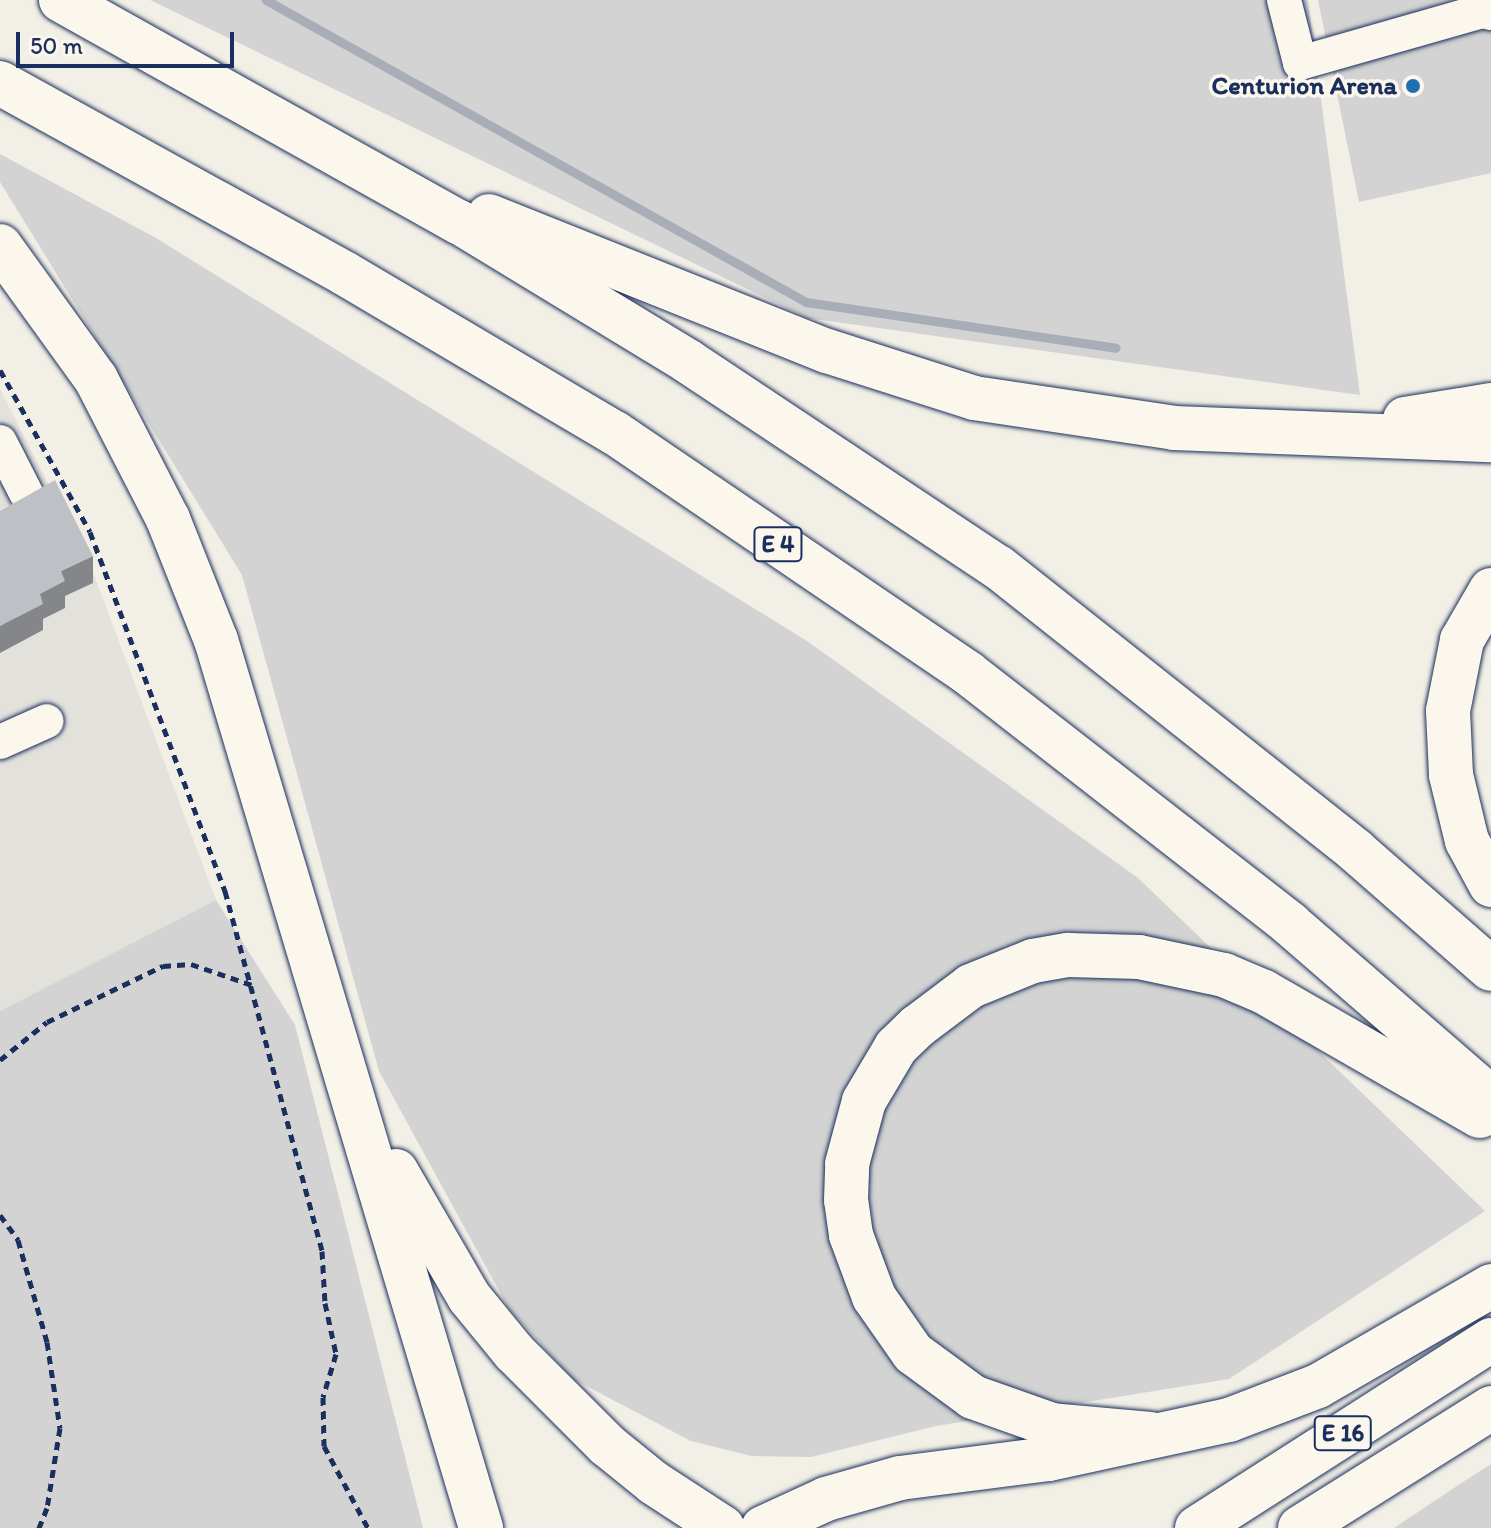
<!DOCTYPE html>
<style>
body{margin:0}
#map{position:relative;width:1491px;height:1528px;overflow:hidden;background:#f2efe6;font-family:Itim,sans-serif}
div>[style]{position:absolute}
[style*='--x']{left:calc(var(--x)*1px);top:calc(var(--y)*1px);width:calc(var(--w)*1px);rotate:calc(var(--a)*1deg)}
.built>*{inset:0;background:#e2e1dc}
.green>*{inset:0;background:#d2d3d2}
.stream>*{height:9px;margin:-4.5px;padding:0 4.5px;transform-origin:4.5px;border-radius:4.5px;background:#a9adb7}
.path>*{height:5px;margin-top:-2.5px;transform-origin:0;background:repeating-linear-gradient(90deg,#1b2f5e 0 8px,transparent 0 14px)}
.roads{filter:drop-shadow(0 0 2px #1b2f5e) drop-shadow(0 0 2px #1b2f5e)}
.minor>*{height:34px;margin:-17px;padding:0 17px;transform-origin:17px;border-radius:17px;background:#fbf7ec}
.highway>*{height:44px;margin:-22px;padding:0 22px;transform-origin:22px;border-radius:22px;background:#fbf7ec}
.shaded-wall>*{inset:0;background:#848689}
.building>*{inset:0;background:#bdc0c4}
.dots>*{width:22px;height:22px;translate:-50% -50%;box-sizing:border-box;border:4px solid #fbf7ec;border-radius:50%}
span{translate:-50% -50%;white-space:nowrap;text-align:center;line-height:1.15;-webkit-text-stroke:7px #fbf7ec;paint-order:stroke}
.shield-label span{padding:2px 6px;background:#fbf7ec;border:2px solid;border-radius:6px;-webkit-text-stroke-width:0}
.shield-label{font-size:24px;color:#1b2f5e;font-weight:700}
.poi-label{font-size:26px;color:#1b2f5e;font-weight:700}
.right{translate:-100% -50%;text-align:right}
.scale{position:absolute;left:16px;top:32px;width:218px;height:36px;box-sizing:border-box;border:4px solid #1b2f5e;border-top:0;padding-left:10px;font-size:24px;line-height:28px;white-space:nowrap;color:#1b2f5e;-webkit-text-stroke:6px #fbf7ec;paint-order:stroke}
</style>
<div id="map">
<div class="built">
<div style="clip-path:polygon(0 389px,93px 572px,216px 900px,0 1011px)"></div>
</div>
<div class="green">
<div style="clip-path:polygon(150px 0,1308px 0,1360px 395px,807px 318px)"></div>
<div style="clip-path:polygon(1318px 0,1491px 0,1491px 173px,1359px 202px)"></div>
<div style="clip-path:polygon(0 154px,156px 238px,807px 641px,1138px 878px,1485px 1211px,1229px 1379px,936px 1426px,811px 1457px,752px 1456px,691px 1441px,573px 1379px,509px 1309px,379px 1071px,242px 575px,0 182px)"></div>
<div style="clip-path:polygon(216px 900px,295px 1025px,423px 1528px,0 1528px,0 1011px)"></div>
<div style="clip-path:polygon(1491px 1464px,1491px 1528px,1394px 1528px,1463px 1482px)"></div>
</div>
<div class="stream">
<div style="--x:266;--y:0;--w:619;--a:29.22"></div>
<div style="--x:806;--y:302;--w:313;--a:8.4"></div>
</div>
<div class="path">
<div style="--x:0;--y:370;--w:185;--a:60.9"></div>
<div style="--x:90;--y:532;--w:384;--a:69.4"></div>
<div style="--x:225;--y:891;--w:373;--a:74.9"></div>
<div style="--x:322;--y:1251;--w:52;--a:86.7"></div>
<div style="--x:325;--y:1303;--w:52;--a:77.8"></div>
<div style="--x:336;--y:1354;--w:45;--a:106.8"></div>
<div style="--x:323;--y:1397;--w:49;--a:88.8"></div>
<div style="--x:324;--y:1446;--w:93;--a:61.8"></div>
<div style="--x:0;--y:1060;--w:60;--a:-39"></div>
<div style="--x:47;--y:1022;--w:129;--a:-25.8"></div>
<div style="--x:163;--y:966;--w:28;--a:-4"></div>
<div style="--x:191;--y:964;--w:65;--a:19"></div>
<div style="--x:0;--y:1215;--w:31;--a:54"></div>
<div style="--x:18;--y:1240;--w:106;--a:74.1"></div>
<div style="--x:47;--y:1342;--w:87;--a:81.4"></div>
<div style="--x:60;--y:1428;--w:81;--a:99.2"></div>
<div style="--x:47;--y:1508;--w:22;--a:112"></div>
</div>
<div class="roads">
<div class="minor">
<div style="--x:1284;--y:0;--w:65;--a:75.7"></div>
<div style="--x:1300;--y:63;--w:190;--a:-15.9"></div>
<div style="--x:1483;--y:11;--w:8;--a:14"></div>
<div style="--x:0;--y:442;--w:57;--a:63"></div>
<div style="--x:0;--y:742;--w:51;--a:-24.1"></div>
</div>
<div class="highway">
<div style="--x:61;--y:0;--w:456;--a:29.2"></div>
<div style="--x:459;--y:222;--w:269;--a:31.3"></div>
<div style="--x:689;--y:362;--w:371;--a:33.6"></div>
<div style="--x:998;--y:567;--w:457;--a:38.4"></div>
<div style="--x:1356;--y:851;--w:179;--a:41.2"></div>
<div style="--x:0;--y:83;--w:393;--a:28.9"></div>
<div style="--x:344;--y:273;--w:315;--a:30.6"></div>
<div style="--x:615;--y:433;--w:427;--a:34.2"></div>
<div style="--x:968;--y:673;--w:408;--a:37.9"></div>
<div style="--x:1290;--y:924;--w:266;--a:40.9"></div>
<div style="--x:489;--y:216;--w:364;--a:21.8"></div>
<div style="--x:827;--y:351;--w:154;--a:17.7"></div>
<div style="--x:974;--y:398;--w:202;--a:8.5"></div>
<div style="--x:1174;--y:428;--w:317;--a:2.2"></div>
<div style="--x:0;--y:246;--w:164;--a:54.2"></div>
<div style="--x:96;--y:379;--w:157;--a:62.8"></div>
<div style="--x:168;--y:519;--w:130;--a:68.4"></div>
<div style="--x:216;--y:640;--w:927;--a:73.38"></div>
<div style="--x:1405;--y:419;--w:87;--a:-9.2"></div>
<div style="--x:1491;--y:590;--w:58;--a:120.1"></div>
<div style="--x:1462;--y:640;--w:72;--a:101.2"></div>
<div style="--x:1448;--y:711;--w:64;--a:87.3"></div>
<div style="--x:1451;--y:775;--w:68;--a:76.4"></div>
<div style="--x:1467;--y:841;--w:50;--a:61.4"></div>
<div style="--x:396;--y:1171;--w:146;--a:59.9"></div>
<div style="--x:469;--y:1297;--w:71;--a:50.7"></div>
<div style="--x:514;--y:1352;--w:132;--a:45"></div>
<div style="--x:607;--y:1445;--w:60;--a:39"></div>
<div style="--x:654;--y:1483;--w:82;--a:33.1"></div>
<div style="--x:1150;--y:1434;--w:98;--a:-174.8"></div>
<div style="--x:1052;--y:1425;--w:84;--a:-160.5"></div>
<div style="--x:973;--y:1397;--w:74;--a:-143.7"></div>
<div style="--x:913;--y:1353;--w:68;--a:-124.9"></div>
<div style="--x:874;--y:1297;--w:66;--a:-110.4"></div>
<div style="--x:851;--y:1235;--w:35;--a:-98"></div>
<div style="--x:846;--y:1200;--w:36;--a:-88"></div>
<div style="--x:847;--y:1164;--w:65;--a:-74.9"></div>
<div style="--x:864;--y:1101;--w:63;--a:-59.3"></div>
<div style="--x:896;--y:1047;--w:30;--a:-44"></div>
<div style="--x:918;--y:1026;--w:66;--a:-37"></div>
<div style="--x:971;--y:986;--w:67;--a:-22"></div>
<div style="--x:1033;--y:961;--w:36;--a:-10"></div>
<div style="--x:1068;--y:955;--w:71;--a:1.6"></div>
<div style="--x:1139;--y:957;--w:87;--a:12"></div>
<div style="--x:1224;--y:975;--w:43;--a:23"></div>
<div style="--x:1264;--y:992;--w:249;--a:29.9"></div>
<div style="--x:763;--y:1528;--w:69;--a:-24.7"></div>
<div style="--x:826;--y:1499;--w:77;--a:-15.8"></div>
<div style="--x:900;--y:1478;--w:150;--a:-7.3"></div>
<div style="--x:1049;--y:1459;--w:184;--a:-12.2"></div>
<div style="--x:1229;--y:1420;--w:95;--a:-20.9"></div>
<div style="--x:1318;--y:1386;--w:200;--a:-30"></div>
<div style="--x:1197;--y:1528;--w:349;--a:-32.6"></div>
<div style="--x:1300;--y:1528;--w:226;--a:-32.1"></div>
</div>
</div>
<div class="shaded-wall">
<div style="clip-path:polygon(93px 556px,93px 583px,65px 596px,65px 608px,43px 619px,43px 630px,0 653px,0 626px,40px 594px,61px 571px)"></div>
</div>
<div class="building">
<div style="clip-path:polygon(55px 480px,93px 556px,61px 571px,65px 581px,40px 594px,43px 604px,0 626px,0 511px)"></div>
</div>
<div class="dots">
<div style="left:1413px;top:86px;background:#1f6fb2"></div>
</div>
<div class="shield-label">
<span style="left:778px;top:544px">E 4</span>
<span style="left:1343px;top:1433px">E 16</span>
</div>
<div class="poi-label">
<span class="right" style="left:1397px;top:86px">Centurion Arena</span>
</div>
<div class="scale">50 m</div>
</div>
